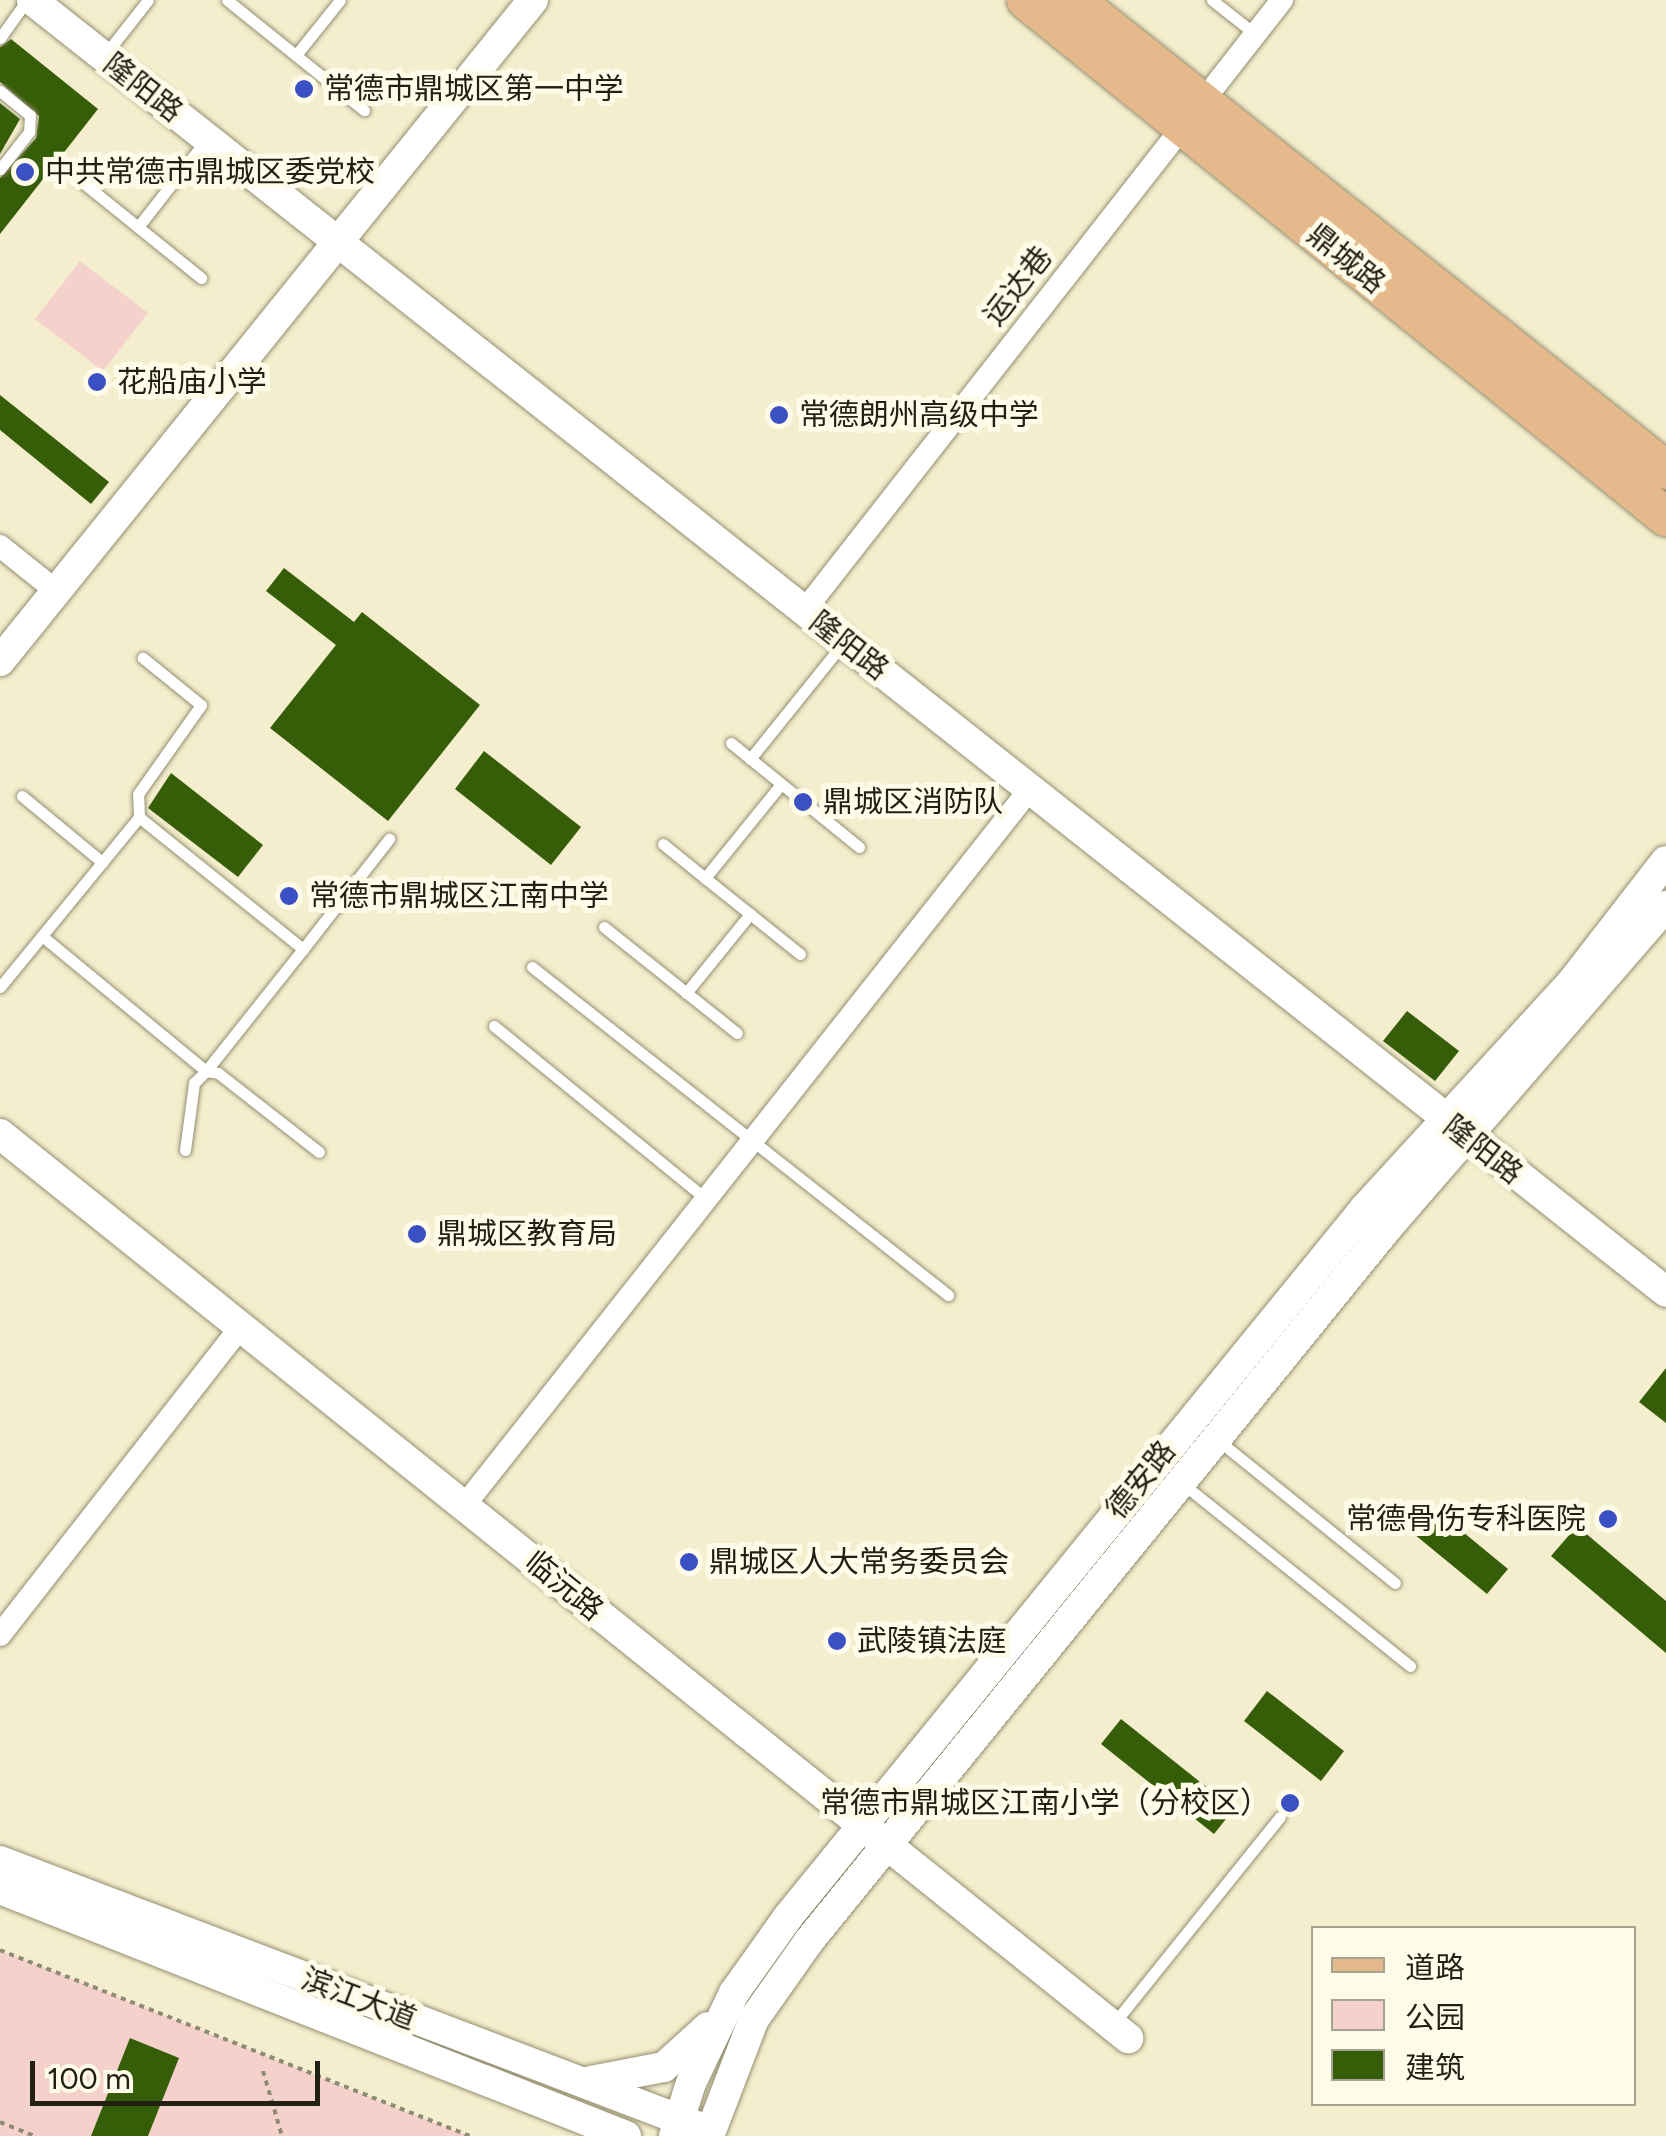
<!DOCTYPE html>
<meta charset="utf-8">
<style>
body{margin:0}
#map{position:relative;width:1666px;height:2136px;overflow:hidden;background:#f4eece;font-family:Figtree,"Noto Sans SC",sans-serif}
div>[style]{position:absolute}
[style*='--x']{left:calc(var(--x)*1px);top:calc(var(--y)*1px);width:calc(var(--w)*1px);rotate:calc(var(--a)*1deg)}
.green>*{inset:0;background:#f4d1cb}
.building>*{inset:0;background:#365d08}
.path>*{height:4px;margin-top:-2px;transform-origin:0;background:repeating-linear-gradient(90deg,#8f8b75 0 5px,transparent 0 10px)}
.roads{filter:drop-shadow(0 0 2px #948f71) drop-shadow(0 0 2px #948f71)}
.service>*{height:11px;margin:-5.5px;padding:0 5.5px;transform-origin:5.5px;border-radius:5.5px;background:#fff}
.minor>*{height:22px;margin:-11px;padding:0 11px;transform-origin:11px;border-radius:11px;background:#fff}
.tertiary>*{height:30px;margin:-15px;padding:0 15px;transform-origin:15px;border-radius:15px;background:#fff}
.primary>*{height:38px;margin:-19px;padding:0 19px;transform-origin:19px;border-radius:19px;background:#e5b98b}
.dots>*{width:28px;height:28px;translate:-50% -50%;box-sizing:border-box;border:5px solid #fefbe8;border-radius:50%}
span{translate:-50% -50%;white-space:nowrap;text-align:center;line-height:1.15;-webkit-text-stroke:10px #fefbe8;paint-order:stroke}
.street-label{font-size:30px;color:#221f14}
.poi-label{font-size:30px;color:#221f14}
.left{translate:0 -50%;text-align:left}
.right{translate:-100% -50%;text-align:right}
.legend{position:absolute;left:1311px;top:1926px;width:325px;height:180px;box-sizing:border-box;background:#fefbe8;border:2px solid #a6a393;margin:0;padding:12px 18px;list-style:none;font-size:30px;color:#221f14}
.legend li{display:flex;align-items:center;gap:20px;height:50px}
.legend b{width:50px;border:2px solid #a6a393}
.scale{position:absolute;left:30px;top:2061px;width:290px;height:45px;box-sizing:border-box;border:5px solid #221f14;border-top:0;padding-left:12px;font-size:30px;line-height:35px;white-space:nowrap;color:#221f14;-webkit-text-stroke:8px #fefbe8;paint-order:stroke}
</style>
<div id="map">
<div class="green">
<div style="clip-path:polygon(80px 261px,148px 313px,103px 371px,35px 319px)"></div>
<div style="clip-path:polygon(0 1950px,395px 2107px,470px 2136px,0 2136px)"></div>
</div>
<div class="building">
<div style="clip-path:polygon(11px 39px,98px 109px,0 234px,0 178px,36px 138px,39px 116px,0 82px,0 47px)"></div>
<div style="clip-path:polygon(0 103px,20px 119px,0 154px)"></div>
<div style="clip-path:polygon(0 395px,109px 482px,91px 504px,0 430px)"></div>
<div style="clip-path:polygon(284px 568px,354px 622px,362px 612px,480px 705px,388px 821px,270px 728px,336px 645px,266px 591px)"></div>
<div style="clip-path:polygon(484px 751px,581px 827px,551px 865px,455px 789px)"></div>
<div style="clip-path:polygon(171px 773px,263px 845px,238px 877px,148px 808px)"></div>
<div style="clip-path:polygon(1407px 1011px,1459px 1051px,1435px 1081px,1383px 1041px)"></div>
<div style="clip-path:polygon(1666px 1368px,1666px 1423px,1639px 1402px)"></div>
<div style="clip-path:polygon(1424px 1500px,1508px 1569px,1487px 1594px,1403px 1525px)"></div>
<div style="clip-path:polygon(1577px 1526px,1666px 1601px,1666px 1653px,1551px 1556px)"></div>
<div style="clip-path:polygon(1267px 1691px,1344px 1751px,1321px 1781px,1244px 1721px)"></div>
<div style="clip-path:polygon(1121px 1719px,1234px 1809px,1214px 1834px,1101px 1744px)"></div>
<div style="clip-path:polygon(130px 2038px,179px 2058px,148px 2136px,91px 2136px)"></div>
</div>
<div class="path">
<div style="--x:0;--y:1950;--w:505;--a:21.59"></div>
<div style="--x:263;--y:2071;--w:68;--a:73.7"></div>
<div style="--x:0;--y:2122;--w:38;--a:22"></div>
</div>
<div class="roads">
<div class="service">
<div style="--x:227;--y:0;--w:176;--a:38.8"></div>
<div style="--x:1212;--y:0;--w:55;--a:38.3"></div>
<div style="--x:0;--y:38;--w:47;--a:-54.6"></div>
<div style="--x:296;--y:55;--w:70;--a:-51.3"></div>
<div style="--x:104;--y:56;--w:71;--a:-51.8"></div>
<div style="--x:0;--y:91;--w:38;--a:39"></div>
<div style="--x:30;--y:115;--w:17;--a:93"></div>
<div style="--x:29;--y:132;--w:47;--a:128.1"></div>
<div style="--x:76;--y:177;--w:161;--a:38.9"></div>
<div style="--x:138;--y:227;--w:110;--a:-52"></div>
<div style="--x:731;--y:743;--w:165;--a:39.1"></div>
<div style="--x:750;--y:759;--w:150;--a:-51.2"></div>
<div style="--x:22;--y:796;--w:104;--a:39.5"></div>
<div style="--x:663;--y:844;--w:54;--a:39"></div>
<div style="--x:750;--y:914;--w:64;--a:38.7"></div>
<div style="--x:604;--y:927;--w:170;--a:38.6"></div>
<div style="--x:42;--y:936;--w:212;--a:39.5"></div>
<div style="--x:206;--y:1071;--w:156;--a:-51.5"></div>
<div style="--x:303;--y:949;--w:211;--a:-141.2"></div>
<div style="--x:303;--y:949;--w:140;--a:-52"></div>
<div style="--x:532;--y:967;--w:530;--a:38.25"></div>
<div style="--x:0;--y:987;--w:220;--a:-50.7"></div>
<div style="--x:139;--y:817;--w:23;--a:-92"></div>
<div style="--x:138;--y:794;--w:109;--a:-54.7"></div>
<div style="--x:201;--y:705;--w:75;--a:-141"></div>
<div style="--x:686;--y:993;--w:102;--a:-51"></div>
<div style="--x:750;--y:914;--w:58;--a:-141.3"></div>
<div style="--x:705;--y:878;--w:121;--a:-51"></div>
<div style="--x:494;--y:1026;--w:274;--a:39.2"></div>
<div style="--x:185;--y:1150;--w:68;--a:-82.3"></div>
<div style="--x:194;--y:1083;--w:17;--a:-45"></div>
<div style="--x:206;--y:1071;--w:12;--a:9"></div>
<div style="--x:218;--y:1073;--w:128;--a:38"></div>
<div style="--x:1219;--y:1441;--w:226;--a:38.9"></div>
<div style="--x:1183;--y:1484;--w:291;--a:38.7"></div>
<div style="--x:1115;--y:2022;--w:263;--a:-51.2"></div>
</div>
<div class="minor">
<div style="--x:0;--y:546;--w:70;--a:38.7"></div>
<div style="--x:804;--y:611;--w:776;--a:-51.96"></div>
<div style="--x:464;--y:1506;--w:913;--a:-51.71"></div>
<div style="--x:0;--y:1635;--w:391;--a:-52"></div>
</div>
<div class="tertiary">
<div style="--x:32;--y:0;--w:2083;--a:38.33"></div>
<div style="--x:0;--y:661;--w:849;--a:-51.12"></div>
<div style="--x:0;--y:1134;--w:1446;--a:38.71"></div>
<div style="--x:0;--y:1861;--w:746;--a:20.82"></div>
<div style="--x:0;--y:1889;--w:673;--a:21.53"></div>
<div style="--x:591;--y:2081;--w:74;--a:-10.9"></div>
<div style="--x:664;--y:2067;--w:59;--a:-42.3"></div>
<div style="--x:674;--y:2136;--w:56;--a:-72.2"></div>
<div style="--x:691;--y:2083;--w:100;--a:-64.5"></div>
<div style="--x:734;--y:1993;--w:93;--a:-54.6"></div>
<div style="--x:788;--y:1917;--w:914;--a:-50.86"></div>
<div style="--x:1365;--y:1208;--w:306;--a:-47.5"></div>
<div style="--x:1572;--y:982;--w:153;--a:-52.2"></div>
<div style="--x:709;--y:2136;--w:125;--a:-69"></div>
<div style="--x:754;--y:2019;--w:95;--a:-54.8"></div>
<div style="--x:809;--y:1941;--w:919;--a:-50.96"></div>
<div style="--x:1388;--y:1227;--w:425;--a:-49.1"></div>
</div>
<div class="primary">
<div style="--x:1026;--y:0;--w:823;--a:38.93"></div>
<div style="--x:1074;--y:0;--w:756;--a:38.45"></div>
</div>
</div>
<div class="dots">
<div style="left:304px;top:89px;background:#3b50c3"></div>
<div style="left:25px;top:172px;background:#3b50c3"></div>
<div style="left:97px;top:382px;background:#3b50c3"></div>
<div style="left:779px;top:415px;background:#3b50c3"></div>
<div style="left:803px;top:802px;background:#3b50c3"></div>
<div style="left:289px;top:896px;background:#3b50c3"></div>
<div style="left:417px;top:1234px;background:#3b50c3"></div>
<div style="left:1608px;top:1519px;background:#3b50c3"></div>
<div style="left:689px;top:1562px;background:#3b50c3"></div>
<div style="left:837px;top:1641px;background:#3b50c3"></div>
<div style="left:1290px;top:1803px;background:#3b50c3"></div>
</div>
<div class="street-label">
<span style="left:143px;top:88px;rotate:38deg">隆阳路</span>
<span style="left:1346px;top:259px;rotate:39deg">鼎城路</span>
<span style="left:1018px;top:286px;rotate:-52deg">运达巷</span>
<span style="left:849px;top:646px;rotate:38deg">隆阳路</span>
<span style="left:1483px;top:1150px;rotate:38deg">隆阳路</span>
<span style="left:1141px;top:1480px;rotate:-51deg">德安路</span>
<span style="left:564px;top:1586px;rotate:39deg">临沅路</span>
<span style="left:359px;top:1999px;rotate:21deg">滨江大道</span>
</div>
<div class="poi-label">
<span class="left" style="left:324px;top:89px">常德市鼎城区第一中学</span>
<span class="left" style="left:45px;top:172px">中共常德市鼎城区委党校</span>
<span class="left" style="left:117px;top:382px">花船庙小学</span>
<span class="left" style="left:799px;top:415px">常德朗州高级中学</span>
<span class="left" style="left:823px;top:802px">鼎城区消防队</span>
<span class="left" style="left:309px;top:896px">常德市鼎城区江南中学</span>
<span class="left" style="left:437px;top:1234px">鼎城区教育局</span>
<span class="right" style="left:1586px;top:1519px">常德骨伤专科医院</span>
<span class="left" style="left:709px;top:1562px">鼎城区人大常务委员会</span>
<span class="left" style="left:857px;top:1641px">武陵镇法庭</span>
<span class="right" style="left:1270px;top:1803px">常德市鼎城区江南小学（分校区）</span>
</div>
<ul class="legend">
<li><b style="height:12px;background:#e5b98b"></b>道路</li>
<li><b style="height:28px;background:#f4d1cb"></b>公园</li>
<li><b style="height:28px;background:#365d08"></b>建筑</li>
</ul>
<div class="scale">100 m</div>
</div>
